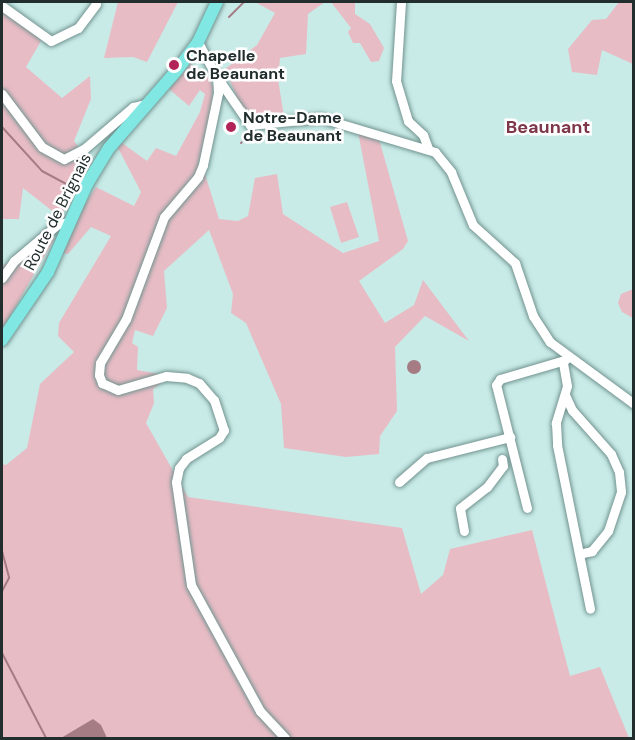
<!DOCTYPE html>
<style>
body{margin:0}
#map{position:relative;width:635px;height:740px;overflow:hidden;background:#c8ebe7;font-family:"DM Sans",sans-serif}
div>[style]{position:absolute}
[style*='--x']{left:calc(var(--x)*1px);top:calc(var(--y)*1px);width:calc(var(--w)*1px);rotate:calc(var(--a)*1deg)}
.green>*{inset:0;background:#e8bcc5}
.water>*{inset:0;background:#a57b84}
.round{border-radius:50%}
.stream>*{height:2px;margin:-1px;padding:0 1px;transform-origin:1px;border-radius:1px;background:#a57b84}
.roads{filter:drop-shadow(0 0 2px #729390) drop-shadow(0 0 2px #729390)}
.minor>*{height:9px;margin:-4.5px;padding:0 4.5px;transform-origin:4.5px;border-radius:4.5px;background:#fff}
.major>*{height:12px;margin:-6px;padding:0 6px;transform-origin:6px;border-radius:6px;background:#80e7e2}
.dots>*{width:16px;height:16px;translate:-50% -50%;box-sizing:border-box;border:3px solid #fff;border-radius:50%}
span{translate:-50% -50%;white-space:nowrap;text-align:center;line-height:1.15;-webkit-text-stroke:5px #fff;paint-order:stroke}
.poi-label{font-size:16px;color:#212e2d;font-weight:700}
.left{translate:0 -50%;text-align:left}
.street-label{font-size:16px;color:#212e2d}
.neighbourhood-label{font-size:18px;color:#7e374a;font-weight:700}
.frame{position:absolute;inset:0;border:3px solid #212e2d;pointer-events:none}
</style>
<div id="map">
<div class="green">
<div style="clip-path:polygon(2px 2px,26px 21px,41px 41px,26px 67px,62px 98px,90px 76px,91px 99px,74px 141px,90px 163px,60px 217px,23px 188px,19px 219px,2px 219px)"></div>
<div style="clip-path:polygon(118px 2px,178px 2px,147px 62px,133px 57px,104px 58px)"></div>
<div style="clip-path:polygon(255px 2px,325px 2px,308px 14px,306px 54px,280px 58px,278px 79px,284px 117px,275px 120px,264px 121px,257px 116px,251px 119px,243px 112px,225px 69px,257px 45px,275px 13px)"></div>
<div style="clip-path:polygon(331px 2px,355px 2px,355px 14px,370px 24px,384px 48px,379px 61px,371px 62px,360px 43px,353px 43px,348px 32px,351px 28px)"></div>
<div style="clip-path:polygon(619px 2px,633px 2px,633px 64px,602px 50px,597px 75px,572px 72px,568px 49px,592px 20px,606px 19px)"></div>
<div style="clip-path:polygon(191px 64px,206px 73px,213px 86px,212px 108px,198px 167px,205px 174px,219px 219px,238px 221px,248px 216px,255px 178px,277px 174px,283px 214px,343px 253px,379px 241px,358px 132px,379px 139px,408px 241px,403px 249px,359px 281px,385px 323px,414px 305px,423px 280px,469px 341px,425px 316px,395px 347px,397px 411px,380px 436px,379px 454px,346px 457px,284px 448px,281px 404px,246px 323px,231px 313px,233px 294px,209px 230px,164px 271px,167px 308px,153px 336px,135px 330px,132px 343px,138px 347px,137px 370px,159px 374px,166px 380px,153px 389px,154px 403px,146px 423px,188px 497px,402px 528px,421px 594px,443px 575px,450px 549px,532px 530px,570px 676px,600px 667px,629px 738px,2px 738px,2px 464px,6px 465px,27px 448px,40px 384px,74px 352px,58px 336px,59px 323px,111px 236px,91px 227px,68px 254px,62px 253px,82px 209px,96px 187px,134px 206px,141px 192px,118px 148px,122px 143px,147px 161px,156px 148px,176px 156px,200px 112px,205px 94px,200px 90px,189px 106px,169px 89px)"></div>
<div style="clip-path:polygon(347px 202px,359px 237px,341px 243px,330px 207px)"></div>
<div style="clip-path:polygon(52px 236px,55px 238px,2px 330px,2px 266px)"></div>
<div style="clip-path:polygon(633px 289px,633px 318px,622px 312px,618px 303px,621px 294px)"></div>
</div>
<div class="water">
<div class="round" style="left:407px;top:360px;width:14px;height:14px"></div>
<div style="clip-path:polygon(93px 719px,101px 725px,107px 738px,61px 738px)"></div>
</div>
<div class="stream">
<div style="--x:229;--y:17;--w:21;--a:-45"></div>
<div style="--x:2;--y:127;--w:59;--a:47.7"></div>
<div style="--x:42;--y:171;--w:40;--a:28"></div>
<div style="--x:241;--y:143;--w:1;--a:-45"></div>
<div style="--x:2;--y:551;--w:28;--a:75"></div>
<div style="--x:9;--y:578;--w:15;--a:118"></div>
<div style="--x:2;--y:653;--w:96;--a:62.6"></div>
</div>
<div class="roads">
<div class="minor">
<div style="--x:401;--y:2;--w:79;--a:93.6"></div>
<div style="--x:396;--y:81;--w:42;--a:73.3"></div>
<div style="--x:408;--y:121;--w:21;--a:43"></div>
<div style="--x:423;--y:135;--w:14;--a:69"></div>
<div style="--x:2;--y:6;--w:60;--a:35.5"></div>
<div style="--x:51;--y:41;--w:30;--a:-26"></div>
<div style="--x:78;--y:28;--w:30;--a:-53"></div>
<div style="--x:198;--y:42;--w:40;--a:62"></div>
<div style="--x:217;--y:77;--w:16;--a:86"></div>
<div style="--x:218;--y:93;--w:74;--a:101.8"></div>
<div style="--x:203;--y:165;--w:13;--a:113"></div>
<div style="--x:198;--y:177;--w:52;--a:130.4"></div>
<div style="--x:164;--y:217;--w:109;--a:110.4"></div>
<div style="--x:126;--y:319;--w:51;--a:120.6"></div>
<div style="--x:100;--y:363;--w:12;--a:95"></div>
<div style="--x:99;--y:375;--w:9;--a:69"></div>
<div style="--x:102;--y:383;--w:17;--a:24"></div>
<div style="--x:118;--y:390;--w:50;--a:-16.3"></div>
<div style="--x:166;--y:376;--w:21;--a:5"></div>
<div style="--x:187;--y:378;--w:13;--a:23"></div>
<div style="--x:199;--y:383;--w:23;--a:49"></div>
<div style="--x:214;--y:400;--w:32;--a:72"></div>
<div style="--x:224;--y:430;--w:9;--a:122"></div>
<div style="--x:219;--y:438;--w:39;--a:148"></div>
<div style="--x:186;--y:459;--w:11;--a:128"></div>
<div style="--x:179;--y:468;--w:14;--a:102"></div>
<div style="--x:176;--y:482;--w:104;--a:81.7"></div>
<div style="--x:191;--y:585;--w:144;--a:61.3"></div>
<div style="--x:260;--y:711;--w:37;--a:47"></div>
<div style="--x:217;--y:77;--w:58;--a:55.5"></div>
<div style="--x:250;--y:125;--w:71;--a:-5.6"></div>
<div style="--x:321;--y:118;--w:119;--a:16.6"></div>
<div style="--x:435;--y:152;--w:26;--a:51"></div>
<div style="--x:451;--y:172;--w:57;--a:67.5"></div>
<div style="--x:473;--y:225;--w:57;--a:42.1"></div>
<div style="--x:515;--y:263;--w:56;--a:71.2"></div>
<div style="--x:533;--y:316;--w:31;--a:57"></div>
<div style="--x:550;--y:342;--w:104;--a:36.4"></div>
<div style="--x:2;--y:94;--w:66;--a:53"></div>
<div style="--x:42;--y:147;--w:25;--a:29"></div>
<div style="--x:64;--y:159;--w:22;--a:-27"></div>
<div style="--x:84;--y:149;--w:65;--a:-40.6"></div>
<div style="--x:133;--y:107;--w:16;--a:-14"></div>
<div style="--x:2;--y:278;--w:21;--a:-55"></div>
<div style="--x:14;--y:261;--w:57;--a:-40.1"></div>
<div style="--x:58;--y:224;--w:11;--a:-10"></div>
<div style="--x:563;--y:363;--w:23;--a:80"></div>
<div style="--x:567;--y:386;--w:39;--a:107"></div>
<div style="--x:556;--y:423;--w:22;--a:87"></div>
<div style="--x:557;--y:445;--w:167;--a:78.6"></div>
<div style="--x:565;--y:395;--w:17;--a:65"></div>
<div style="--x:572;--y:410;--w:59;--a:48.4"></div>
<div style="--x:611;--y:454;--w:20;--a:66"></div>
<div style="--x:619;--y:472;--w:20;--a:84"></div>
<div style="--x:621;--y:492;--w:41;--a:108.4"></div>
<div style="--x:608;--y:531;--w:26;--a:129"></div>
<div style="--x:592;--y:551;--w:13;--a:167"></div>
<div style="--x:399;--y:482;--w:37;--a:-41"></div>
<div style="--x:427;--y:458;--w:86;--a:-14.2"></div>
<div style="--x:527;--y:508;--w:127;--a:-104.1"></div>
<div style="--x:496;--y:385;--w:7;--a:-56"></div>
<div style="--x:500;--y:379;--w:68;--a:-16.3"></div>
<div style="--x:464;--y:531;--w:23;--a:-100"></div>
<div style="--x:460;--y:508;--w:34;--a:-38"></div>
<div style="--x:487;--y:487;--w:26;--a:-53"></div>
<div style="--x:503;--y:466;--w:7;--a:-98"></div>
</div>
<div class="major">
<div style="--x:2;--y:340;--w:82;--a:-55.9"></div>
<div style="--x:48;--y:272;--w:96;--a:-66.1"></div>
<div style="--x:87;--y:184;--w:42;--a:-58.6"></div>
<div style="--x:109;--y:148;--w:103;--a:-48.9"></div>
<div style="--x:177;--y:70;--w:35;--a:-53"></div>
<div style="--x:198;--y:42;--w:44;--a:-64.6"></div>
</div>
</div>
<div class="dots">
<div style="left:174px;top:65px;background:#b22358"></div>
<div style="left:231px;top:127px;background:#b22358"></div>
</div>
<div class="poi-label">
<span class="left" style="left:186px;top:65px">Chapelle<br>de Beaunant</span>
<span class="left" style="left:243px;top:127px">Notre-Dame<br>de Beaunant</span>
</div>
<div class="street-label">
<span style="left:58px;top:212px;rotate:-63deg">Route de Brignais</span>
</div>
<div class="neighbourhood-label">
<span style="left:548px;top:127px">Beaunant</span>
</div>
<div class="frame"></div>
</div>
